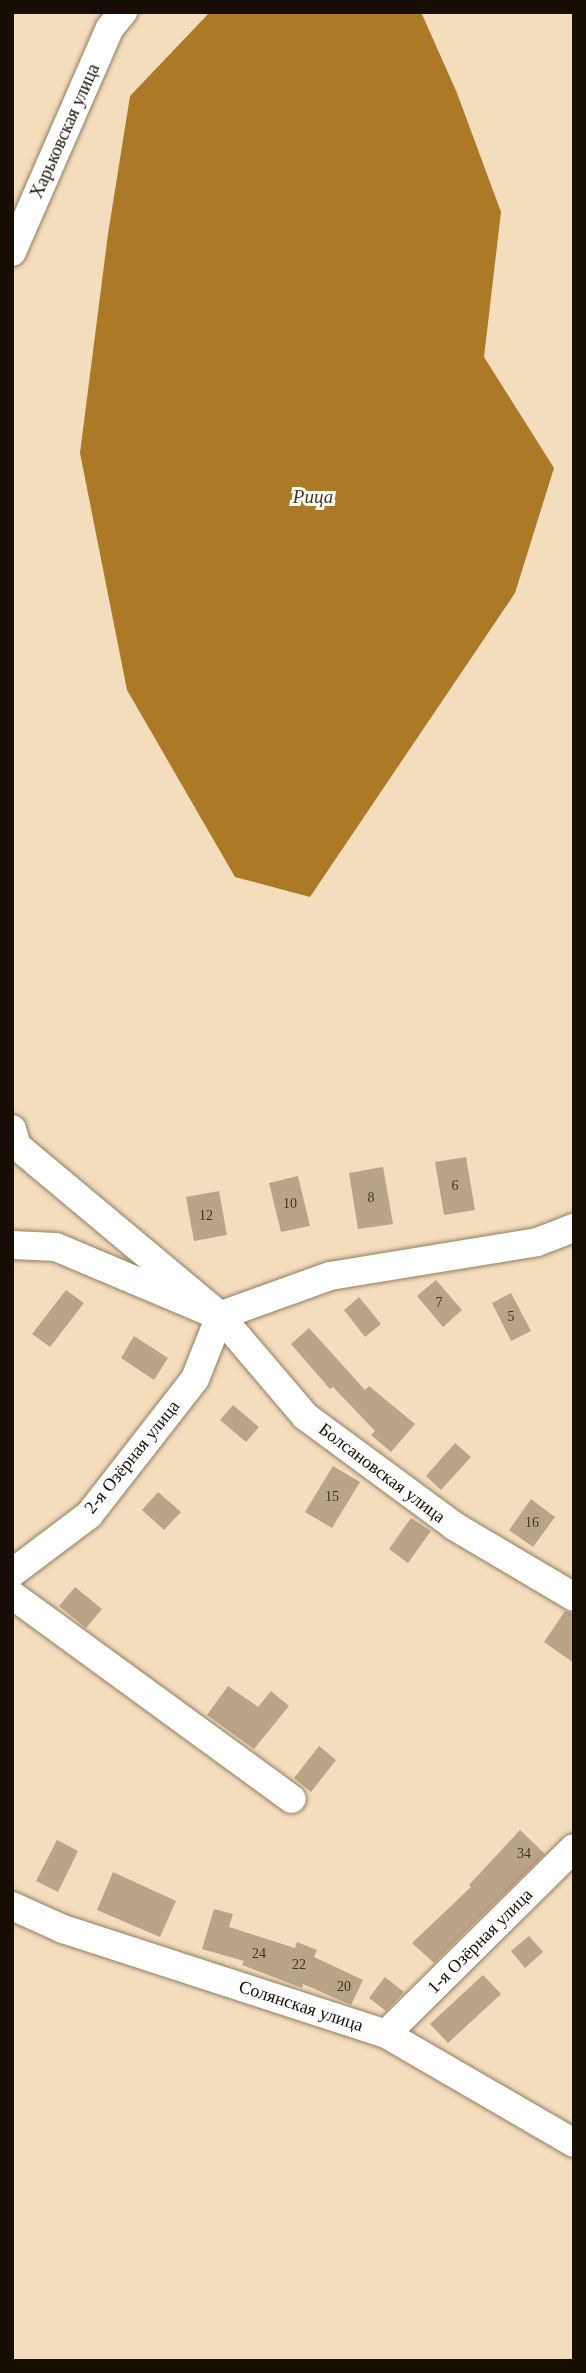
<!DOCTYPE html>
<meta charset="utf-8">
<style>
body{margin:0}
#map{position:relative;width:586px;height:2373px;overflow:hidden;background:#f4ddbd;font-family:Georgia,serif}
div>[style]{position:absolute}
[style*='--x']{left:calc(var(--x)*1px);top:calc(var(--y)*1px);width:calc(var(--w)*1px);rotate:calc(var(--a)*1deg)}
.water>*{inset:0;background:#ac7a26}
.building>*{inset:0;background:#baa486}
.roads{filter:drop-shadow(0 0 2px #927d60) drop-shadow(0 0 2px #927d60)}
.minor>*{height:28px;margin:-14px;padding:0 14px;transform-origin:14px;border-radius:14px;background:#fff}
span{translate:-50% -50%;white-space:nowrap;text-align:center;line-height:1.15;-webkit-text-stroke:6px #fff;paint-order:stroke}
.number-label{font-size:14px;color:#3f3424}
.number-label span{-webkit-text-stroke-width:0}
.street-label{font-size:18px;color:#160e04}
.water-label{font-size:19px;color:#493311;font-style:italic}
.frame{position:absolute;inset:0;border:14px solid #160e04;pointer-events:none}
</style>
<div id="map">
<div class="water">
<div style="clip-path:polygon(210px 12px,421px 12px,457px 93px,501px 212px,484px 357px,554px 468px,515px 593px,310px 897px,235px 877px,127px 690px,80px 453px,108px 234px,130px 96px)"></div>
</div>
<div class="building">
<div style="clip-path:polygon(466px 1157px,475px 1210px,444px 1215px,435px 1162px)"></div>
<div style="clip-path:polygon(383px 1167px,393px 1224px,358px 1229px,349px 1173px)"></div>
<div style="clip-path:polygon(298px 1176px,310px 1226px,281px 1232px,269px 1183px)"></div>
<div style="clip-path:polygon(219px 1191px,227px 1235px,194px 1241px,186px 1197px)"></div>
<div style="clip-path:polygon(436px 1280px,462px 1310px,443px 1327px,417px 1296px)"></div>
<div style="clip-path:polygon(66px 1290px,84px 1303px,50px 1347px,32px 1334px)"></div>
<div style="clip-path:polygon(511px 1293px,531px 1331px,511px 1341px,492px 1303px)"></div>
<div style="clip-path:polygon(359px 1297px,381px 1324px,365px 1337px,344px 1310px)"></div>
<div style="clip-path:polygon(309px 1328px,365px 1390px,369px 1386px,415px 1424px,391px 1452px,371px 1435px,375px 1431px,333px 1387px,330px 1389px,291px 1344px)"></div>
<div style="clip-path:polygon(134px 1336px,168px 1358px,154px 1380px,121px 1358px)"></div>
<div style="clip-path:polygon(233px 1405px,259px 1427px,246px 1442px,220px 1420px)"></div>
<div style="clip-path:polygon(455px 1443px,471px 1457px,441px 1490px,426px 1476px)"></div>
<div style="clip-path:polygon(333px 1466px,360px 1482px,332px 1528px,305px 1512px)"></div>
<div style="clip-path:polygon(158px 1492px,181px 1512px,164px 1530px,142px 1510px)"></div>
<div style="clip-path:polygon(531px 1499px,555px 1517px,533px 1547px,509px 1530px)"></div>
<div style="clip-path:polygon(411px 1518px,431px 1531px,408px 1563px,389px 1549px)"></div>
<div style="clip-path:polygon(75px 1587px,102px 1609px,86px 1628px,59px 1606px)"></div>
<div style="clip-path:polygon(565px 1611px,574px 1614px,574px 1663px,544px 1642px)"></div>
<div style="clip-path:polygon(228px 1686px,258px 1707px,271px 1691px,289px 1706px,254px 1749px,207px 1715px)"></div>
<div style="clip-path:polygon(319px 1746px,336px 1760px,311px 1792px,294px 1778px)"></div>
<div style="clip-path:polygon(520px 1830px,545px 1854px,434px 1963px,412px 1943px,471px 1887px,469px 1885px)"></div>
<div style="clip-path:polygon(57px 1840px,78px 1851px,58px 1892px,36px 1881px)"></div>
<div style="clip-path:polygon(113px 1872px,176px 1901px,160px 1937px,97px 1910px)"></div>
<div style="clip-path:polygon(214px 1909px,233px 1914px,229px 1927px,295px 1948px,297px 1942px,317px 1950px,314px 1957px,363px 1980px,351px 2005px,303px 1984px,302px 1988px,242px 1965px,244px 1961px,202px 1949px)"></div>
<div style="clip-path:polygon(529px 1936px,543px 1952px,525px 1968px,511px 1951px)"></div>
<div style="clip-path:polygon(483px 1975px,501px 1994px,448px 2043px,430px 2024px)"></div>
<div style="clip-path:polygon(385px 1977px,404px 1992px,386px 2011px,369px 1998px)"></div>
</div>
<div class="roads">
<div class="minor">
<div style="--x:12;--y:252;--w:244;--a:-66.4"></div>
<div style="--x:110;--y:28;--w:21;--a:-51"></div>
<div style="--x:12;--y:1129;--w:18;--a:74"></div>
<div style="--x:17;--y:1146;--w:265;--a:39.9"></div>
<div style="--x:220;--y:1316;--w:131;--a:49.6"></div>
<div style="--x:305;--y:1416;--w:185;--a:36.4"></div>
<div style="--x:454;--y:1526;--w:139;--a:30.6"></div>
<div style="--x:12;--y:1245;--w:44;--a:2.6"></div>
<div style="--x:56;--y:1247;--w:177;--a:22.9"></div>
<div style="--x:219;--y:1316;--w:118;--a:-19.8"></div>
<div style="--x:330;--y:1276;--w:210;--a:-9.3"></div>
<div style="--x:537;--y:1242;--w:40;--a:-21"></div>
<div style="--x:12;--y:1573;--w:96;--a:-37"></div>
<div style="--x:89;--y:1515;--w:172;--a:-52.1"></div>
<div style="--x:195;--y:1379;--w:68;--a:-68.4"></div>
<div style="--x:12;--y:1595;--w:346;--a:36.1"></div>
<div style="--x:12;--y:1906;--w:56;--a:24.3"></div>
<div style="--x:63;--y:1929;--w:340;--a:18"></div>
<div style="--x:386;--y:2034;--w:217;--a:30.1"></div>
<div style="--x:386;--y:2034;--w:264;--a:-44.7"></div>
</div>
</div>
<div class="number-label">
<span style="left:455px;top:1186px">6</span>
<span style="left:371px;top:1198px">8</span>
<span style="left:290px;top:1204px">10</span>
<span style="left:206px;top:1216px">12</span>
<span style="left:439px;top:1303px">7</span>
<span style="left:511px;top:1317px">5</span>
<span style="left:332px;top:1497px">15</span>
<span style="left:532px;top:1523px">16</span>
<span style="left:524px;top:1854px">34</span>
<span style="left:259px;top:1954px">24</span>
<span style="left:299px;top:1965px">22</span>
<span style="left:344px;top:1987px">20</span>
</div>
<div class="street-label">
<span style="left:65px;top:131px;rotate:-66deg">Харьковская улица</span>
<span style="left:132px;top:1457px;rotate:-51deg">2-я Озёрная улица</span>
<span style="left:382px;top:1473px;rotate:37deg">Болсановская улица</span>
<span style="left:480px;top:1941px;rotate:-45deg">1-я Озёрная улица</span>
<span style="left:301px;top:2006px;rotate:18deg">Солянская улица</span>
</div>
<div class="water-label">
<span style="left:313px;top:497px">Рица</span>
</div>
<div class="frame"></div>
</div>
